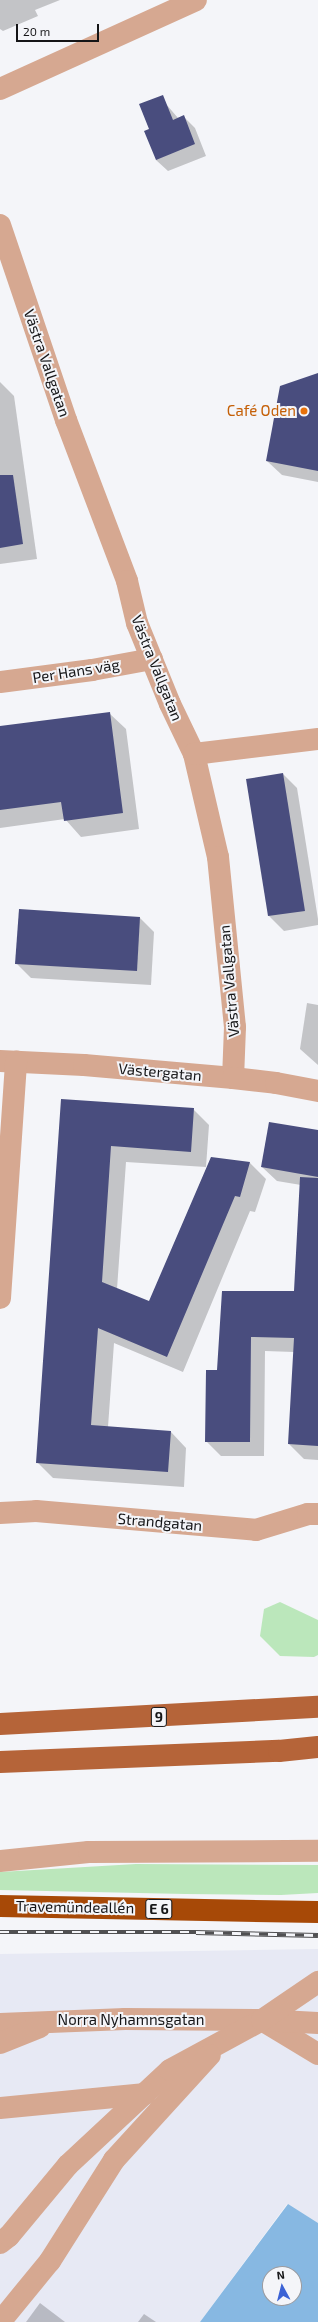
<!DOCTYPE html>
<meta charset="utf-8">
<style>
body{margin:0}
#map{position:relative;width:318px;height:2322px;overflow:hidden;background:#f4f5f9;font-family:"Exo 2",sans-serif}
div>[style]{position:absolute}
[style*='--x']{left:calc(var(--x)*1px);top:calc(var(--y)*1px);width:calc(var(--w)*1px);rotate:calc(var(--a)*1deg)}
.built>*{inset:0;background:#e7e9f4}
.green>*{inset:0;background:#bbe7bb}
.water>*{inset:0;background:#87b8e2}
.shadow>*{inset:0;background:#0003}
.building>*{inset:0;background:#494d7e}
.minor>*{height:22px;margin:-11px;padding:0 11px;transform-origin:11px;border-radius:11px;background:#d6a891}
.major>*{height:22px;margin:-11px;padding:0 11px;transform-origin:11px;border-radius:11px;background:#b56439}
.highway>*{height:22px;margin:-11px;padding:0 11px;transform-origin:11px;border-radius:11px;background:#a74907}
.rail>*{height:4.5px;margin-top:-2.25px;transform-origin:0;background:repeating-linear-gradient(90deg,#f4f5f9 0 9px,#505052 0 18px);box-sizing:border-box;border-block:1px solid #505052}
.dots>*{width:11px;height:11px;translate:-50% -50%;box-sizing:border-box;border:2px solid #f4f5f9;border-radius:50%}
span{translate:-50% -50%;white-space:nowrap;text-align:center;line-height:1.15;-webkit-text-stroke:4px #f4f5f9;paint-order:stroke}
.shield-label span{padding:1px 3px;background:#f4f5f9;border:1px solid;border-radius:3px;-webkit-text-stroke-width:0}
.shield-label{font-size:14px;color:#151517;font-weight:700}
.street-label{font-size:15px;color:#151517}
.food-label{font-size:15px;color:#c56008}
.right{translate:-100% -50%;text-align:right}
.north{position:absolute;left:262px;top:2266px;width:40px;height:40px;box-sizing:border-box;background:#f4f5f9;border:1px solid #9b9b9f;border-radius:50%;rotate:353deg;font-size:11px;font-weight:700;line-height:16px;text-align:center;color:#151517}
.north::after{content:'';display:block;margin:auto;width:14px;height:18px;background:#3c63d5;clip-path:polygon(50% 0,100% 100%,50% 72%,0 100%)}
.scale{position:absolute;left:16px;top:24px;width:83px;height:18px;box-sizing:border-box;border:2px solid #151517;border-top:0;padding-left:5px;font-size:12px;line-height:14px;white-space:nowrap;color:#151517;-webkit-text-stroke:3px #f4f5f9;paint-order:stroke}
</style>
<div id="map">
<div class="built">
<div style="clip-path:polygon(318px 1949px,318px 2223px,287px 2204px,200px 2322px,0 2322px,0 1954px)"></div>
</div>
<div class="green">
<div style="clip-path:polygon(280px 1602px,318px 1620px,318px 1655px,314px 1657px,280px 1656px,260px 1636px,264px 1609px)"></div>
<div style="clip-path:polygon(136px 1864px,318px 1865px,318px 1893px,281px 1895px,185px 1894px,0 1890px,0 1872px)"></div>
</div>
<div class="water">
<div style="clip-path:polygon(evenodd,288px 2204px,318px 2223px,318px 2322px,200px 2322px,288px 2204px,270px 2274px,294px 2274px,294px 2298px,270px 2298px,270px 2274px)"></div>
</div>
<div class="shadow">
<div style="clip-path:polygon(0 0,60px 0,35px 10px,38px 16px,3px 31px,0 29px)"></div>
<div style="clip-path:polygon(160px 97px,178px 118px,183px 116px,195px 128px,206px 156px,168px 171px,156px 160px)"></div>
<div style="clip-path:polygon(318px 374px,318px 482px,282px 475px,267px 461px)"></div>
<div style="clip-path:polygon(0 382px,14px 396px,37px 559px,0 564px)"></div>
<div style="clip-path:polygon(109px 713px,126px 729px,139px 829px,81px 837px,65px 819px,0 828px,0 727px)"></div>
<div style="clip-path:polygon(283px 774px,297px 788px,318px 919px,318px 925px,284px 931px,269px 916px,248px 780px)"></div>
<div style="clip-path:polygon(140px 918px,154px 932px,151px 985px,31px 978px,16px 963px)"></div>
<div style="clip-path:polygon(307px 1003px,318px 1005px,318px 1065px,300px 1049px)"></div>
<div style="clip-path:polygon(62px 1100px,193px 1109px,209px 1125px,206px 1167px,126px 1162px,117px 1289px,149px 1303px,211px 1158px,250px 1163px,266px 1179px,255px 1212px,250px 1211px,183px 1372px,114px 1343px,108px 1427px,171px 1432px,186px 1448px,184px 1487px,53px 1478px,37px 1462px)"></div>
<div style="clip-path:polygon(318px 1131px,318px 1460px,304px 1459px,289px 1444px,294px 1352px,265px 1351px,264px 1456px,221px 1456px,206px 1441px,218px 1371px,295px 1292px,301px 1185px,277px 1181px,262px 1167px)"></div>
<div style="clip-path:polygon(40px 2303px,65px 2322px,26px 2322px)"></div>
<div style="clip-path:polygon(144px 2314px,156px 2322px,138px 2322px)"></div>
</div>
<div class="building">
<div style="clip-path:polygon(163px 95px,173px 120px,184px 115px,195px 144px,156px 160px,144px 131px,149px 129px,139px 104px)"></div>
<div style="clip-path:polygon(318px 373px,318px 471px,266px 461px,280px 386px)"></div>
<div style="clip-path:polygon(0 475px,13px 475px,23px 544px,0 548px)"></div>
<div style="clip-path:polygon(110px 712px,123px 813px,64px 821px,61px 802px,0 810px,0 726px)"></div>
<div style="clip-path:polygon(283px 773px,305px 911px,268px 916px,246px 779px)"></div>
<div style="clip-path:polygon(19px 909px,140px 917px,137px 971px,15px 964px)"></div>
<div style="clip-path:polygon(61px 1099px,194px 1108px,191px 1152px,111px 1146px,102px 1282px,149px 1301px,211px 1157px,250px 1162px,240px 1197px,235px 1196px,167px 1357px,98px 1328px,91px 1425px,171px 1431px,168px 1472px,36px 1463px)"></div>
<div style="clip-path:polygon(269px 1122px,318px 1130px,318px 1177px,261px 1167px)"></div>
<div style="clip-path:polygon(300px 1177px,318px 1178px,318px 1446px,288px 1444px,294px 1338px,251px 1337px,250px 1442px,205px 1442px,206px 1370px,217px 1370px,222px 1291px,294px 1291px)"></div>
</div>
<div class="minor">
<div style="--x:0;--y:89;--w:215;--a:-24.4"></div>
<div style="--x:0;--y:225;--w:206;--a:71.3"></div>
<div style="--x:66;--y:420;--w:172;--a:69.2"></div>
<div style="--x:127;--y:581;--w:43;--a:76.6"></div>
<div style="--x:137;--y:623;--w:87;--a:67.8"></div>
<div style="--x:170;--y:704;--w:55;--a:64.4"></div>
<div style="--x:194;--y:754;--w:106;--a:76.9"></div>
<div style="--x:218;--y:857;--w:171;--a:84.3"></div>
<div style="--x:235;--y:1027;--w:51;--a:92.2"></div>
<div style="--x:0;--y:682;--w:93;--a:-7.4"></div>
<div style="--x:92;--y:670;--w:61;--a:-10.4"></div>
<div style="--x:194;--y:754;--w:125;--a:-6.9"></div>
<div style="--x:0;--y:1061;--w:84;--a:2.7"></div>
<div style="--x:84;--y:1065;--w:150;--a:5"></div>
<div style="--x:233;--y:1078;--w:43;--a:6.6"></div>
<div style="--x:276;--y:1083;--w:43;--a:10.8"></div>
<div style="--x:0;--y:1298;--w:237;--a:-86.1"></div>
<div style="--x:0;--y:1513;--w:36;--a:-3"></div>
<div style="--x:36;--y:1511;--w:221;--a:4.9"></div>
<div style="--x:256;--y:1530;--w:54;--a:-17.1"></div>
<div style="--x:308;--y:1514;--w:10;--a:0"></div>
<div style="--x:0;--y:1861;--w:89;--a:-5.8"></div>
<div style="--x:89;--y:1852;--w:229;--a:-0.3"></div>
<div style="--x:265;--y:2022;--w:62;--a:31.1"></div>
<div style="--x:0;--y:2024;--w:125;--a:-2.3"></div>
<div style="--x:125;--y:2019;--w:137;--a:0.4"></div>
<div style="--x:262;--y:2020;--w:56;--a:3.1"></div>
<div style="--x:0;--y:2043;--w:43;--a:-21.8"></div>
<div style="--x:0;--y:2108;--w:146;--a:-5.5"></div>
<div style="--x:0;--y:2243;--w:11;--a:-38"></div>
<div style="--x:9;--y:2236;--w:92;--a:-50.3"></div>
<div style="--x:68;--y:2165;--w:139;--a:-43"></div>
<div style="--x:170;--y:2070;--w:105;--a:-28.5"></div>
<div style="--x:262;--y:2020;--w:68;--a:-34.2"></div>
<div style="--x:0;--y:2322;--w:79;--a:-50.7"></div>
<div style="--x:50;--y:2261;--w:120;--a:-57.6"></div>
<div style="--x:114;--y:2160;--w:142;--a:-47.6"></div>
</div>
<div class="major">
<div style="--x:0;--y:1724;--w:318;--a:-3.1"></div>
<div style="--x:0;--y:1762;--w:279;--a:-2.3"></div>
<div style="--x:279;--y:1751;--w:39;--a:-6"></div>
</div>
<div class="highway">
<div style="--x:0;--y:1906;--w:318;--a:1.1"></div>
</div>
<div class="rail">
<div style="--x:0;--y:1932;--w:196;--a:0"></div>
<div style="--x:196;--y:1932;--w:122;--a:1.4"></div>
</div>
<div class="dots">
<div style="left:304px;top:411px;background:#e8710a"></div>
</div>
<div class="shield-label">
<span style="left:159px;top:1717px">9</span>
<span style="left:159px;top:1909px">E 6</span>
</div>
<div class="street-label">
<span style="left:47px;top:363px;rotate:71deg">Västra Vallgatan</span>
<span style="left:157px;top:668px;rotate:68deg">Västra Vallgatan</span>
<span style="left:76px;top:671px;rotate:-9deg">Per Hans väg</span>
<span style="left:229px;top:981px;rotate:-95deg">Västra Vallgatan</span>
<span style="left:160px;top:1072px;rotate:5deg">Västergatan</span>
<span style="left:160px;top:1522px;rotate:5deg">Strandgatan</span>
<span style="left:75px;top:1907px;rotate:1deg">Travemündeallén</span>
<span style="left:131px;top:2020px">Norra Nyhamnsgatan</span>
</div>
<div class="food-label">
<span class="right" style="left:296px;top:411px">Café Oden</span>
</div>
<div class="north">N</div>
<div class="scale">20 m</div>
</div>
